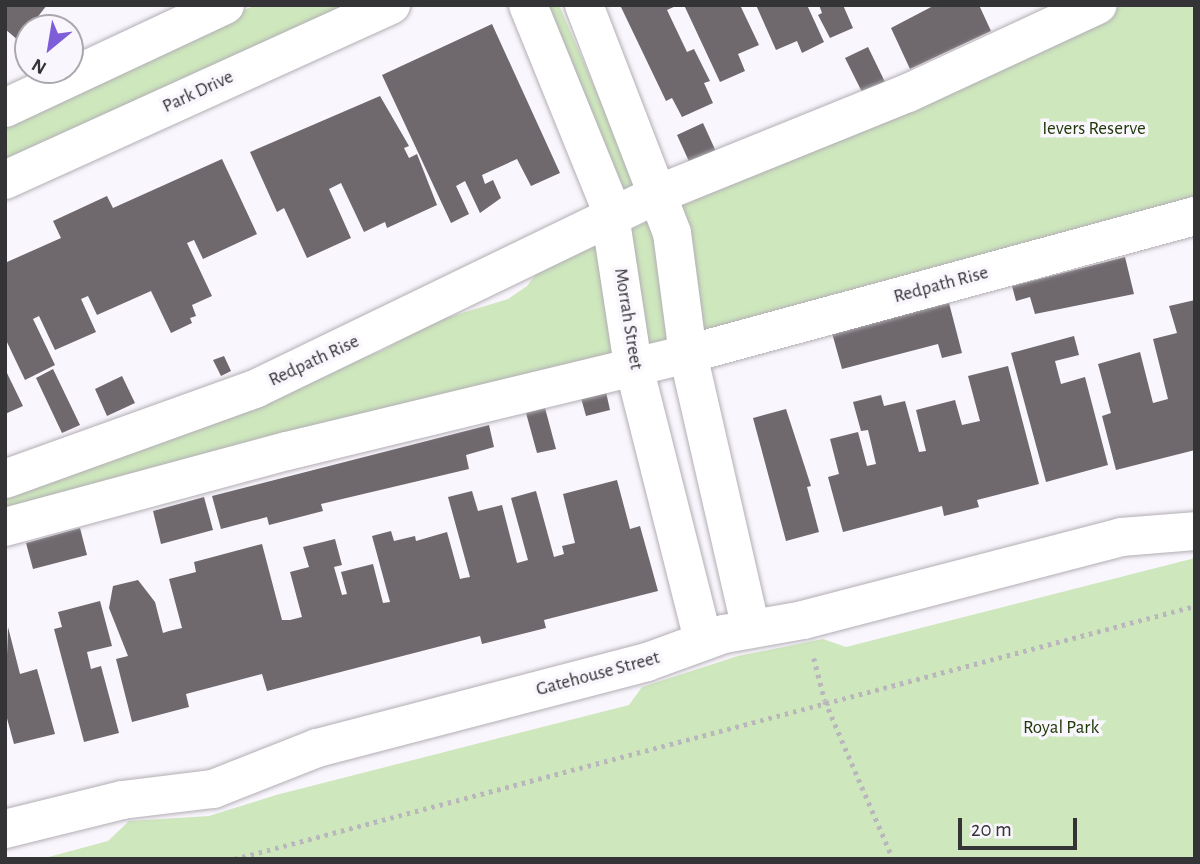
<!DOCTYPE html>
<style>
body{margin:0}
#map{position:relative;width:1200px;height:864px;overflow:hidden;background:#faf6fd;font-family:"Alegreya Sans",sans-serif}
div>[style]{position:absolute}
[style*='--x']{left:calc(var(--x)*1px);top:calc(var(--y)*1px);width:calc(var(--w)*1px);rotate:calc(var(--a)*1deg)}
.green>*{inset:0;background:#cee7bd}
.building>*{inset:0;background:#6f696e}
.path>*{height:4.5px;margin-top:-2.25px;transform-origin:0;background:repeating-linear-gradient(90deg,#bab7bc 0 3.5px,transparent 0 8.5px)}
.roads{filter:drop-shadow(0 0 2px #b2aeb4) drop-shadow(0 0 2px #b2aeb4)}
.minor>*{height:38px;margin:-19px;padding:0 19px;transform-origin:19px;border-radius:19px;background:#fff}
span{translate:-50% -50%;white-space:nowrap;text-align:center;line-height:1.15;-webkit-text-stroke:7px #faf6fd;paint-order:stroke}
.street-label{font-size:19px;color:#343335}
.park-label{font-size:19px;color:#203908}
.frame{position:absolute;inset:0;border:7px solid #343335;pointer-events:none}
.north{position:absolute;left:14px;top:14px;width:70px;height:70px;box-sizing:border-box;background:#faf6fd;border:2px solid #aba8ad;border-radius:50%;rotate:210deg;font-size:19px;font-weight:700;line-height:28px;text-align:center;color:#343335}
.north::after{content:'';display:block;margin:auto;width:24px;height:32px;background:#7e5dd8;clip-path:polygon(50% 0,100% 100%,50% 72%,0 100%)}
.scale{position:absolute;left:958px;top:818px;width:119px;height:32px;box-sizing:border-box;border:4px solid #343335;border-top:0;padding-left:9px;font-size:21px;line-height:24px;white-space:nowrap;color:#343335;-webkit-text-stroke:5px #faf6fd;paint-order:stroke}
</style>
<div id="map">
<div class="green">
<div style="clip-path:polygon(255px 5px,358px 5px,5px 168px,5px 122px)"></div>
<div style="clip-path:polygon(541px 5px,559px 5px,639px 190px,623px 197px)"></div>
<div style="clip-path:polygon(1123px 5px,1195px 5px,1195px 206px,5px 510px,5px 492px,243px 407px,383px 350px,433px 322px,508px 299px,527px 286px,548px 259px,627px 231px)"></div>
<div style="clip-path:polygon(1195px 558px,1195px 859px,41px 859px,108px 841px,129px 821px,209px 816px,276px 795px,629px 705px,642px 687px,738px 656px,823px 639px,846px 647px)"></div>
</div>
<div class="building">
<div style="clip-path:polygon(5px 5px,47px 5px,19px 41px,5px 29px)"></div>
<div style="clip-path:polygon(620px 5px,678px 5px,667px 10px,687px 52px,694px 49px,710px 81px,704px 83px,713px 103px,682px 117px,672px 98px,666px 101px)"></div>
<div style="clip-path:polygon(684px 5px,740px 5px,759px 45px,738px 54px,745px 71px,720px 82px)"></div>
<div style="clip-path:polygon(756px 5px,807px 5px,824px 42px,802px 53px,797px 41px,776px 50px)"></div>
<div style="clip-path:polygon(819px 5px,843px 5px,853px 28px,830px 38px,818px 15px,822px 13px)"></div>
<div style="clip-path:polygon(935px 5px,979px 5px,991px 31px,910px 69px,891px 28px)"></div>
<div style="clip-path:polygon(492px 24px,560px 173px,531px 186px,517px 159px,482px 175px,485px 184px,493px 180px,501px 198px,480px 213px,465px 181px,456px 186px,469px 214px,451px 223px,382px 75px)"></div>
<div style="clip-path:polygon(868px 47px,885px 82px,862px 92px,845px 58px)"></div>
<div style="clip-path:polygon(380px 96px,409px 146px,404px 148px,409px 158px,417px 154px,437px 205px,387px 228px,385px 222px,364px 232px,341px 183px,329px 189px,351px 238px,307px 258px,284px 208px,277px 212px,250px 152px)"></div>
<div style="clip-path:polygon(703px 123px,718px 156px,692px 168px,677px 135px)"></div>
<div style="clip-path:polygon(222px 159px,257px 234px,203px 259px,194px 240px,187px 243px,212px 296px,192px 305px,196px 316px,190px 318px,192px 323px,171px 333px,151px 291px,97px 315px,88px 296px,81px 299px,96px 332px,55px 350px,39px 316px,33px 319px,55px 365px,25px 380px,5px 338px,7px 262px,61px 238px,53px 221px,107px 196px,113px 208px)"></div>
<div style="clip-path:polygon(1125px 257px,1134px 294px,1035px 314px,1030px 297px,1016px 301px,1012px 286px)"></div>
<div style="clip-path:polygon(1195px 300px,1195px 450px,1116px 470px,1102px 416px,1111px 413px,1098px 364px,1140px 352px,1153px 403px,1168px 399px,1153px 339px,1177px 333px,1169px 306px)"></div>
<div style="clip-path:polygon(949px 303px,962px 353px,942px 358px,938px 344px,842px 369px,832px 333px)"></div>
<div style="clip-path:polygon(1074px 336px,1079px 355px,1055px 361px,1061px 384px,1085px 377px,1108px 465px,1046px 482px,1011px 353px)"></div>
<div style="clip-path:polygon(224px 356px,231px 371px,221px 376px,213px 360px)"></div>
<div style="clip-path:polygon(1008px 366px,1039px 484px,977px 500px,979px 507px,944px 516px,942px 506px,843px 532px,828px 477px,839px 474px,830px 439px,858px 432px,867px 466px,876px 464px,868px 430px,861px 431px,853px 402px,881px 395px,884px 406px,905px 401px,919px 452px,926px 451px,916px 410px,955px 400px,962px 425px,980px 421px,968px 376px)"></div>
<div style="clip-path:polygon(5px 369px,23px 406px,5px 414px)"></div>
<div style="clip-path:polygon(53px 369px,80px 425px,62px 433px,36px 378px)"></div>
<div style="clip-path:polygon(122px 376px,135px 403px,107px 416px,95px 389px)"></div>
<div style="clip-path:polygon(606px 392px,610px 410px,586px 416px,581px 398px)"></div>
<div style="clip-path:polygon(545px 408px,556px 449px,537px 453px,526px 413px)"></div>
<div style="clip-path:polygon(786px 409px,811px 486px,807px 487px,819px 532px,786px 541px,753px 418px)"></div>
<div style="clip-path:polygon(489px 425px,494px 447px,466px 455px,469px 469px,321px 504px,323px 511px,269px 525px,267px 517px,221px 529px,212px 496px)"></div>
<div style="clip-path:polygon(617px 480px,630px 529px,640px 526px,658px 591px,544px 620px,546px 628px,482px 644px,480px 636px,267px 691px,262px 674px,186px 694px,189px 707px,132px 722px,116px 659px,128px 656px,109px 608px,113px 586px,138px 580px,155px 602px,163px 633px,169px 631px,182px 628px,169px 579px,196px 572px,194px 562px,262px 544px,282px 620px,290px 620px,302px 617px,290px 572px,309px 567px,303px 547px,335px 539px,342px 565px,334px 567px,342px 595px,347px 594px,341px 572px,373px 564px,383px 603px,390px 602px,372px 536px,391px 531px,394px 541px,415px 536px,416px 541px,447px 532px,460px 579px,464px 578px,470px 577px,448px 497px,472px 491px,478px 511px,502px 505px,517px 563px,528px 560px,511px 498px,536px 491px,554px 557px,564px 554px,562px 546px,575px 543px,563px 494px)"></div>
<div style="clip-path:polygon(204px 497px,213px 530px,161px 544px,153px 511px)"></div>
<div style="clip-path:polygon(80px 528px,87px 555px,33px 569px,26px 543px)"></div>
<div style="clip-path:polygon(100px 601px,112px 646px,87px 652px,91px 669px,101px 666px,119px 733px,84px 742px,54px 629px,62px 627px,58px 612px)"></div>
<div style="clip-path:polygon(8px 627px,20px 674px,37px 669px,55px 734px,14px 744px,5px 711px)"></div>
</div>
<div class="path">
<div style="--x:814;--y:658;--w:44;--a:75.7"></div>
<div style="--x:825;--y:701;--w:172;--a:66.7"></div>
<div style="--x:234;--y:859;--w:994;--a:-14.75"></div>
</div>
<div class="roads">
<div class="minor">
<div style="--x:528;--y:5;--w:213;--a:67.9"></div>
<div style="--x:608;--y:202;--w:159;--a:81.3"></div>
<div style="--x:632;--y:359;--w:290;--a:75.8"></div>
<div style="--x:584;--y:5;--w:244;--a:68.9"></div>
<div style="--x:672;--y:233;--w:122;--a:82.5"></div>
<div style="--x:688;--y:354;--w:281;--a:77.1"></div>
<div style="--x:5;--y:108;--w:243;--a:-25.1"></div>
<div style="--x:5;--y:180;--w:424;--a:-24.4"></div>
<div style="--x:5;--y:479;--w:266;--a:-19.8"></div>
<div style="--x:255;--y:389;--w:448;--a:-25.8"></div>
<div style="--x:658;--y:194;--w:270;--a:-22"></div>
<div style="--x:908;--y:93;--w:209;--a:-24.9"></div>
<div style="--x:5;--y:527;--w:292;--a:-15.1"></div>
<div style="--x:287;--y:451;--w:413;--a:-13.6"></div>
<div style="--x:688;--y:354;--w:525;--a:-15.23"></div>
<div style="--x:5;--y:829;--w:121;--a:-13.9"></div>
<div style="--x:122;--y:800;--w:92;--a:-6.9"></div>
<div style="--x:213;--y:789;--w:112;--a:-21.5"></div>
<div style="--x:317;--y:748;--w:341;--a:-14.6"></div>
<div style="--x:647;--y:662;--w:82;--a:-20"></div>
<div style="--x:724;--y:634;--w:80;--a:-10"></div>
<div style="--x:803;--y:620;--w:329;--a:-14.6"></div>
<div style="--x:1121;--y:537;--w:74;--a:-4.6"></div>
</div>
</div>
<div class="street-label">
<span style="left:198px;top:92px;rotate:-25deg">Park Drive</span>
<span style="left:941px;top:285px;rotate:-15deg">Redpath Rise</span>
<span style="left:628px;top:319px;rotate:81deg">Morrah Street</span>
<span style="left:314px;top:361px;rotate:-25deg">Redpath Rise</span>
<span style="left:598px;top:674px;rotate:-15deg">Gatehouse Street</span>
</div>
<div class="park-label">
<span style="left:1094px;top:129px">Ievers Reserve</span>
<span style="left:1061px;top:728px">Royal Park</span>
</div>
<div class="frame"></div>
<div class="north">N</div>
<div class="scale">20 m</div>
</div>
